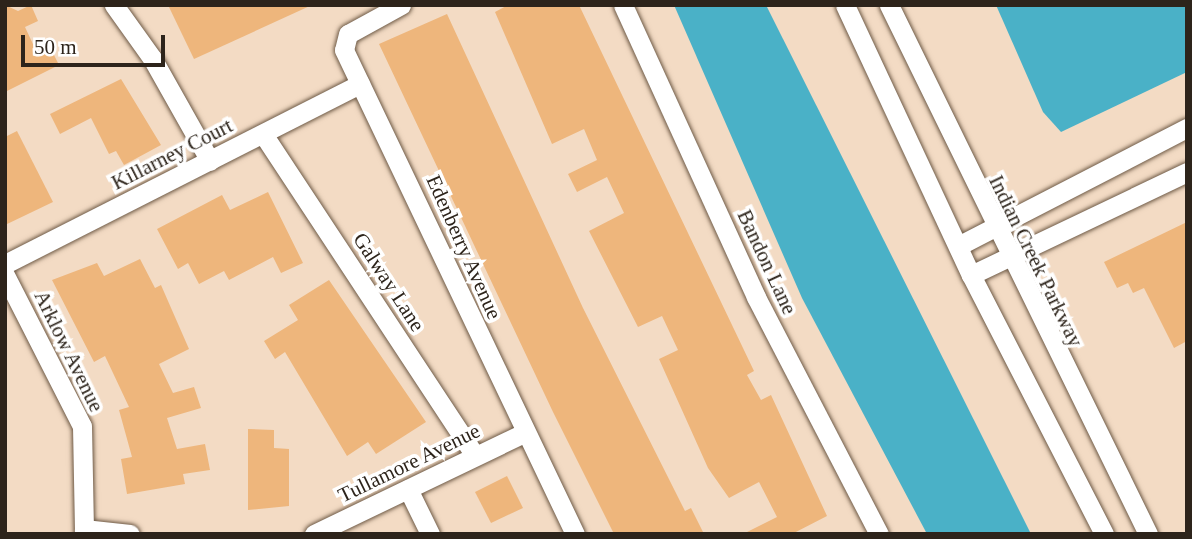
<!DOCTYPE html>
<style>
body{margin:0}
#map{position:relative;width:1192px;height:539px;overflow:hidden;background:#f3dbc4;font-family:Georgia,serif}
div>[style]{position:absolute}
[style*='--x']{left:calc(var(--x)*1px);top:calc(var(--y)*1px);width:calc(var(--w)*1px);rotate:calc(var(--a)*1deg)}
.water>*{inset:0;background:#4ab1c7}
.building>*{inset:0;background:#eeb67c}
.roads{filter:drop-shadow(0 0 2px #6e5a46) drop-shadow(0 0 2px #6e5a46)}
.minor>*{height:19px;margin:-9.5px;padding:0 9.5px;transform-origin:9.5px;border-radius:9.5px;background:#fff}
span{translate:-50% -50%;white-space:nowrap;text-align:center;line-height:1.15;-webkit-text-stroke:7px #fff;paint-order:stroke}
.street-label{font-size:21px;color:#2d241b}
.frame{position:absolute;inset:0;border:7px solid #2d241b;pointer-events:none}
.scale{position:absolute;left:21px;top:35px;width:144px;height:32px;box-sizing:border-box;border:4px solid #2d241b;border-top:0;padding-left:9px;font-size:21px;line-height:24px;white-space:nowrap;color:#2d241b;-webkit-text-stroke:5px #fff;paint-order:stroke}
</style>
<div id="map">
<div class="water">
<div style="clip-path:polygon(674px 5px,766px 5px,1031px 534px,927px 534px,802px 298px)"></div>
<div style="clip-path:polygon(996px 5px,1187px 5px,1187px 72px,1061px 132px,1043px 112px)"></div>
</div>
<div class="building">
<div style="clip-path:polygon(5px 5px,18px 11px,31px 5px,38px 21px,25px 27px,38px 55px,51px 49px,59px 65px,5px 92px)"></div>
<div style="clip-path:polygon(168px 5px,312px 5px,194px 59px)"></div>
<div style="clip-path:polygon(508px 5px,579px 5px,754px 371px,747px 375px,761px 400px,771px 395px,827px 516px,792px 534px,743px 534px,777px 517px,759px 482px,729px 498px,708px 468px,659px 359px,678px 350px,662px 316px,638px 327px,589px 231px,624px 213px,607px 177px,577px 192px,568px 174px,597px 160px,584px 129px,552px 144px,495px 12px)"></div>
<div style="clip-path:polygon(447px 14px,583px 308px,685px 511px,691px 508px,704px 534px,614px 534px,553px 412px,379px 44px)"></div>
<div style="clip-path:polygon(121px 79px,161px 145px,124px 165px,116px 151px,109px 154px,91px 118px,60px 134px,50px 114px)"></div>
<div style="clip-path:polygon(17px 131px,53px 202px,5px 225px,5px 137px)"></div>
<div style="clip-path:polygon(268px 192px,303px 263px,281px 273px,273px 257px,229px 280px,224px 271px,199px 284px,188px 263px,178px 269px,157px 229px,222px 195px,230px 210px)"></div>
<div style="clip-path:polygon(1187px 222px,1187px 341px,1174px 348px,1144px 288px,1133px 293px,1128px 283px,1117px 288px,1104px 262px)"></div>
<div style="clip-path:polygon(140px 259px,155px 288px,161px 285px,189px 349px,159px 364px,173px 393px,194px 387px,201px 408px,167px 418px,177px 449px,205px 444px,210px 470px,183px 474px,185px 484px,127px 494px,121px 459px,132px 457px,119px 410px,129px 407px,105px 356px,94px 362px,52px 280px,97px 263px,104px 276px)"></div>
<div style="clip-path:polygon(329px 280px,426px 422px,376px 454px,368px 442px,347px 456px,285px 352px,275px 359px,264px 341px,298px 320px,289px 305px)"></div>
<div style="clip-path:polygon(248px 429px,274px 430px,274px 448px,289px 449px,289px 506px,248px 510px)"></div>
<div style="clip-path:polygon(507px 476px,523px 508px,491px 523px,475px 492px)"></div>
</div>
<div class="roads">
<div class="minor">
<div style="--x:114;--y:5;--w:65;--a:54.4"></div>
<div style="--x:152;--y:58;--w:118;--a:60.6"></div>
<div style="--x:401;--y:5;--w:60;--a:151.3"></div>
<div style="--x:348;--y:34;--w:16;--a:104"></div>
<div style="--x:344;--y:50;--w:536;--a:64.49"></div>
<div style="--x:623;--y:5;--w:321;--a:65.5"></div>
<div style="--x:756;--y:297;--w:267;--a:62.6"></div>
<div style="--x:845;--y:5;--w:298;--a:65"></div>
<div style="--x:971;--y:275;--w:291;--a:62.8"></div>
<div style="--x:889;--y:5;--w:589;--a:63.91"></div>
<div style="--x:263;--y:134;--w:385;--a:56.6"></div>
<div style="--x:958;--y:246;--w:258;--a:-27.3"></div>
<div style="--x:5;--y:264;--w:398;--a:-26.9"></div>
<div style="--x:5;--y:275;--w:169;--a:63"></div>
<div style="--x:82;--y:426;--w:108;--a:88.9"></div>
<div style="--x:971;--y:275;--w:239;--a:-25.5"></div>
<div style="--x:408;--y:489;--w:50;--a:63.9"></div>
<div style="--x:84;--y:529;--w:46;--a:6.2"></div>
<div style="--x:314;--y:534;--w:233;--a:-25.7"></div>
</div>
</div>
<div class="street-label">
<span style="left:172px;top:154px;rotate:-27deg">Killarney Court</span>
<span style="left:464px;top:247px;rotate:66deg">Edenberry Avenue</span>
<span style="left:1036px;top:261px;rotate:64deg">Indian Creek Parkway</span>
<span style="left:767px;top:262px;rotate:65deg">Bandon Lane</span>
<span style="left:389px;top:282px;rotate:57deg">Galway Lane</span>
<span style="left:69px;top:351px;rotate:64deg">Arklow Avenue</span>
<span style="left:409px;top:463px;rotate:-26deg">Tullamore Avenue</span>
</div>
<div class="frame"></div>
<div class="scale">50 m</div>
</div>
